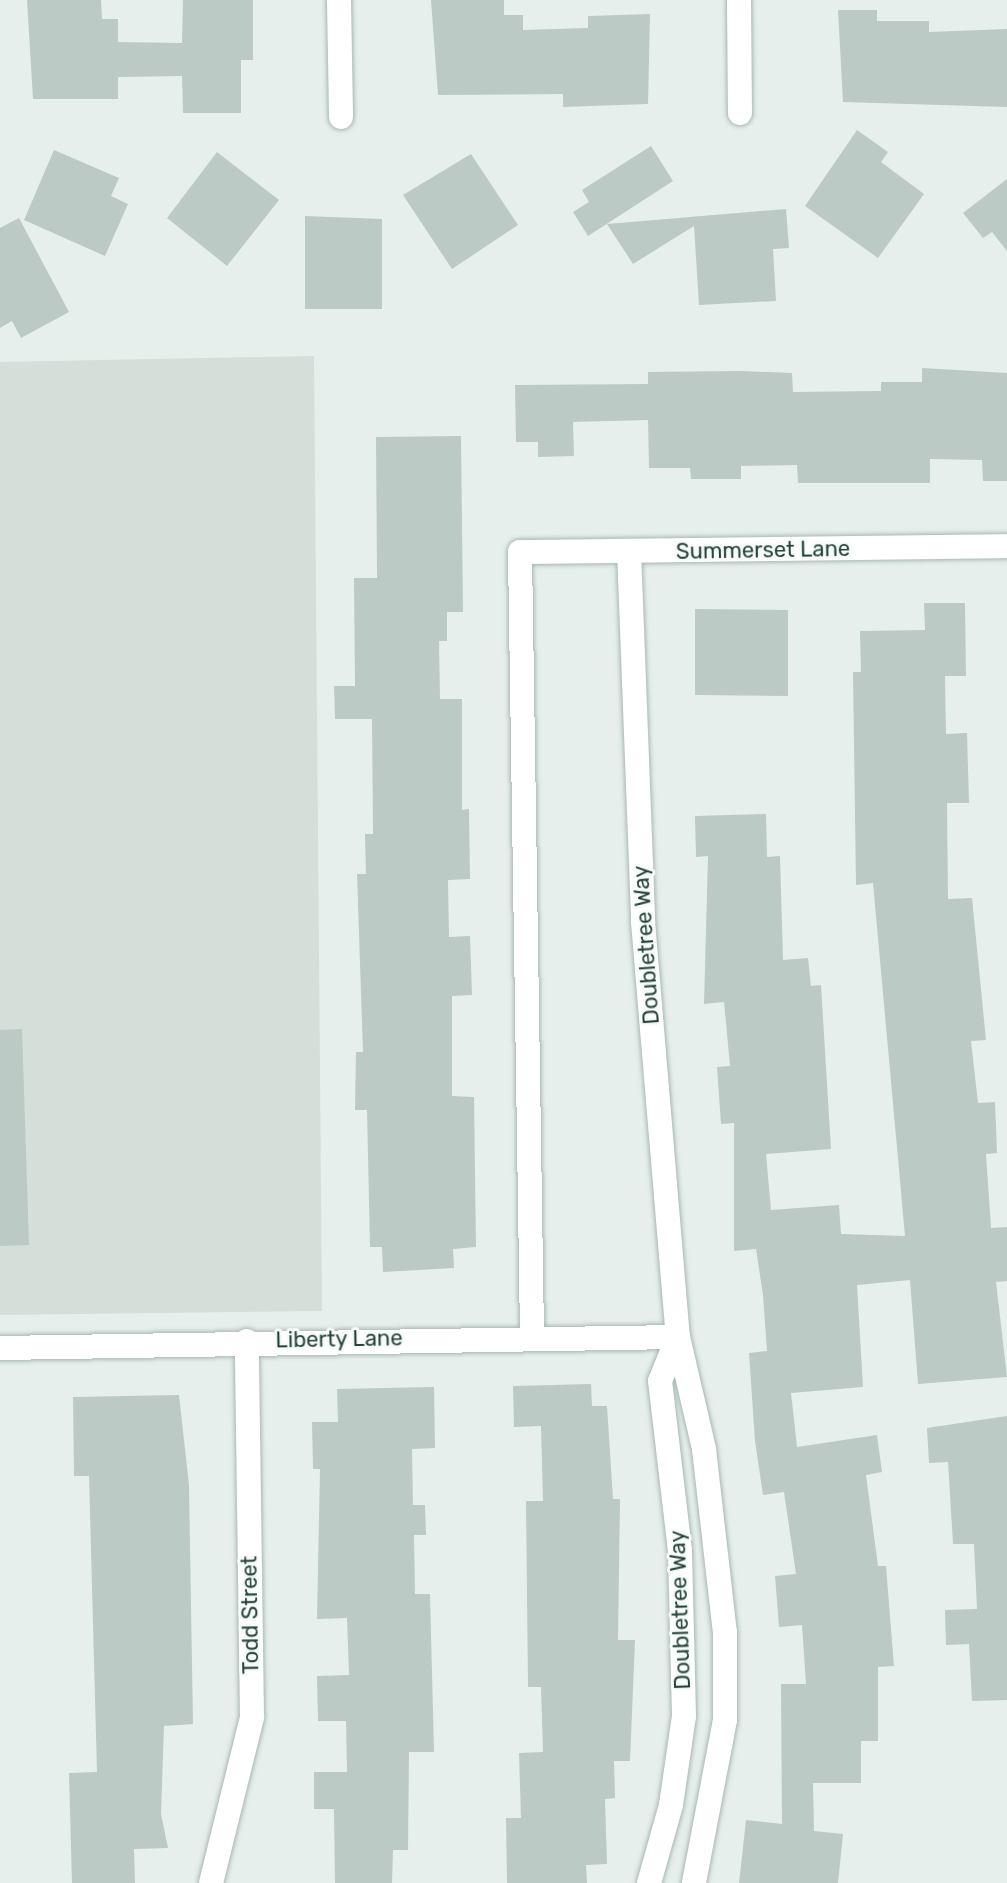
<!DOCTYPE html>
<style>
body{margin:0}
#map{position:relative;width:1007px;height:1883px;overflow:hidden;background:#e6efeb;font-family:Rubik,sans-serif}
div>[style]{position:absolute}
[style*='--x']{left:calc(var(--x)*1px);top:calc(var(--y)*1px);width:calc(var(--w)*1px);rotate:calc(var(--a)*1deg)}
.built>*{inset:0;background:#d4dfda}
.building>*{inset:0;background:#bbcac4}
.roads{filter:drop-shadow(0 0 2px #a8b8b2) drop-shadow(0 0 2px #a8b8b2)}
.minor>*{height:24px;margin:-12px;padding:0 12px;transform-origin:12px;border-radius:12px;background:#fff}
span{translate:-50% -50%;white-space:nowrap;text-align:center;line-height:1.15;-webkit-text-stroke:6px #f7fbf9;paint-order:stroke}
.street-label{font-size:22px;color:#24423a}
</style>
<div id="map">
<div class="built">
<div style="clip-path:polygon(314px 356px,322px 1311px,0 1315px,0 362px)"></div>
</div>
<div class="building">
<div style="clip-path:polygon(27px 0,101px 0,102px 19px,118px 19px,118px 42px,182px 43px,183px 0,253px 0,253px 60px,241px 60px,241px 113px,183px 113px,182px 76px,118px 77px,118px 99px,33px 99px)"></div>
<div style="clip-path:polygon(431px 0,504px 0,504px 15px,523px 15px,523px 30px,588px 28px,588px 16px,650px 14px,648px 104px,563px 107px,563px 94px,438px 95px)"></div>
<div style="clip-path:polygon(838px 10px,877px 10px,877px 21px,929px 21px,929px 32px,1007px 29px,1007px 107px,843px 102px)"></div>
<div style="clip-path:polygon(857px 130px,888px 152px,881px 162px,924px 194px,878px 258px,805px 206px)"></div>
<div style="clip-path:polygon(651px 146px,673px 181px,588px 236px,573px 212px,589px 202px,582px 190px)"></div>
<div style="clip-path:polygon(54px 150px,119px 178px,111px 196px,128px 204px,105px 256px,24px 220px)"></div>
<div style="clip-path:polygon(217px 152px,279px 200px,227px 266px,167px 218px)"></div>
<div style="clip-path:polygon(471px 154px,518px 225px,452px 269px,403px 195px)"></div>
<div style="clip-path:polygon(1007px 179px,1007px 251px,992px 232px,983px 238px,963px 213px)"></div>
<div style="clip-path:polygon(786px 209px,789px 248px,773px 249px,776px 301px,699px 305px,694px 226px,633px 264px,607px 224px)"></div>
<div style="clip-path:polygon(305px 216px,382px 219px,382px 309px,305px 309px)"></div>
<div style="clip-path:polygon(19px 218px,69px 312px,21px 338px,12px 321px,0 328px,0 228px)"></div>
<div style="clip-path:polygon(922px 368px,1007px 373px,1007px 481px,983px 481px,982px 460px,930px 459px,930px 483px,798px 483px,797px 465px,741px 466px,741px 479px,691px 479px,690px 468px,649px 468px,648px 420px,573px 422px,574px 456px,538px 457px,538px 442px,516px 442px,515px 385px,648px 384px,648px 372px,740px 371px,792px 373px,793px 392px,881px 391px,881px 382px,922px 382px)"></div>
<div style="clip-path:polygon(461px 436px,463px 612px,447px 612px,447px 641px,439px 641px,440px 699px,462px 699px,462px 810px,469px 809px,470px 879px,448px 880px,449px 937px,470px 936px,472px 995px,452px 996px,452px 1096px,474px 1097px,476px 1247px,453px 1249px,454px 1268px,383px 1272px,382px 1247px,370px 1247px,367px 1110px,355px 1110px,356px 1052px,363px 1052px,357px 874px,366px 874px,365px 834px,373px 834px,372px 719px,335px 719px,334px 686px,355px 686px,354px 578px,377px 578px,376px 437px)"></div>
<div style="clip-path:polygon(924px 603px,965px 603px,966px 676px,945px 676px,946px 734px,967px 733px,969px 803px,947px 803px,948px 899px,972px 898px,986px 1040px,971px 1041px,978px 1103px,995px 1102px,997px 1153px,986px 1154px,991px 1228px,1007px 1227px,1007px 1281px,996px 1282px,1007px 1377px,918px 1384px,910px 1280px,857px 1285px,863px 1387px,791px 1393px,797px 1447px,877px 1435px,882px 1472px,866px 1475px,878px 1566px,886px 1566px,894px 1666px,878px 1667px,878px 1741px,861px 1741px,861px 1783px,813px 1783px,814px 1831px,843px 1834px,838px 1883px,739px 1883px,746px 1820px,782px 1824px,781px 1684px,806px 1684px,802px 1625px,779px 1627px,775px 1576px,796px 1574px,784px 1492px,763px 1495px,755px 1441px,749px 1353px,767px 1351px,763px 1295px,756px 1249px,734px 1251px,734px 1123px,721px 1124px,717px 1067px,730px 1066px,724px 1002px,704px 1004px,708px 856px,696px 857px,695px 816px,766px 814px,767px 857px,780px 856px,783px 960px,808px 958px,811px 986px,821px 985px,831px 1149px,766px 1154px,771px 1210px,839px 1205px,841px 1234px,905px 1236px,873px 883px,856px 885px,853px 672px,861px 672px,860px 631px,925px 630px)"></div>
<div style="clip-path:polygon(695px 609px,788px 610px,788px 696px,695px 695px)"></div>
<div style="clip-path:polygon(22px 1029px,29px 1245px,0 1246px,0 1030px)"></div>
<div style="clip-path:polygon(591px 1384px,592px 1406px,607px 1406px,613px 1499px,620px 1499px,618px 1640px,635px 1640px,630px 1761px,614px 1761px,615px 1798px,605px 1799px,607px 1864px,586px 1865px,587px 1883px,507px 1883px,506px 1818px,521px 1818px,519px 1753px,543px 1752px,541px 1687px,528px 1687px,526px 1501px,543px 1501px,541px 1426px,514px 1427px,513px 1386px)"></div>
<div style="clip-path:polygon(434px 1387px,435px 1448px,412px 1449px,413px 1505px,425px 1505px,426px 1535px,414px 1535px,415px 1594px,430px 1594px,434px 1752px,409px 1752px,408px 1850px,393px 1850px,392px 1883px,335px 1883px,334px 1809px,314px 1809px,314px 1772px,347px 1772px,346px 1721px,318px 1721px,317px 1676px,349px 1675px,347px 1618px,317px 1619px,320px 1469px,313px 1469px,312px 1422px,338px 1422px,337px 1389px)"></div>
<div style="clip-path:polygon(179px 1395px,189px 1485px,193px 1724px,164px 1726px,161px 1814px,168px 1848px,134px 1849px,135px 1883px,72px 1883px,69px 1773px,97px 1772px,89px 1476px,74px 1476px,73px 1397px)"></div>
<div style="clip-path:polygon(1007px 1416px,1007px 1700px,972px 1701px,969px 1644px,946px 1645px,945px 1610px,977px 1609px,974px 1544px,953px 1544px,948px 1462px,929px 1463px,927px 1428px)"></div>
</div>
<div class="roads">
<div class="minor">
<div style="--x:339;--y:0;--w:117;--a:89"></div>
<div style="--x:739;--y:0;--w:113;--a:89.5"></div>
<div style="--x:629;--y:551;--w:371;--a:87.8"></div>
<div style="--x:643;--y:922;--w:416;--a:85.2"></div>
<div style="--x:678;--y:1337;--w:115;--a:76.9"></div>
<div style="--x:704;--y:1449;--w:184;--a:83.5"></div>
<div style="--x:725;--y:1632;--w:88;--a:90"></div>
<div style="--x:725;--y:1720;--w:166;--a:100.8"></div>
<div style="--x:532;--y:1334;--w:782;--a:-90.88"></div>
<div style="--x:520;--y:552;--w:487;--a:-0.7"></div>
<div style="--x:0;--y:1348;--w:678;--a:-0.93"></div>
<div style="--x:211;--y:1883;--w:171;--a:-76.1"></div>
<div style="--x:252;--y:1717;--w:376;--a:-90.8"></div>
<div style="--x:649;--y:1883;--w:81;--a:-74.2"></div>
<div style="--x:671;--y:1805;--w:90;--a:-81.7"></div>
<div style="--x:684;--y:1716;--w:165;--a:-91.4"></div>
<div style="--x:680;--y:1551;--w:171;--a:-96.7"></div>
<div style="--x:660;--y:1381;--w:48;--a:-67.8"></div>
</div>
</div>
<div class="street-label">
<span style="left:763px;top:550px;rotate:-1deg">Summerset Lane</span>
<span style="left:646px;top:945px;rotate:-94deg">Doubletree Way</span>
<span style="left:339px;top:1339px;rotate:-1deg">Liberty Lane</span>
<span style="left:680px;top:1610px;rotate:-92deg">Doubletree Way</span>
<span style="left:250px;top:1615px;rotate:-91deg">Todd Street</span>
</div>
</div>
